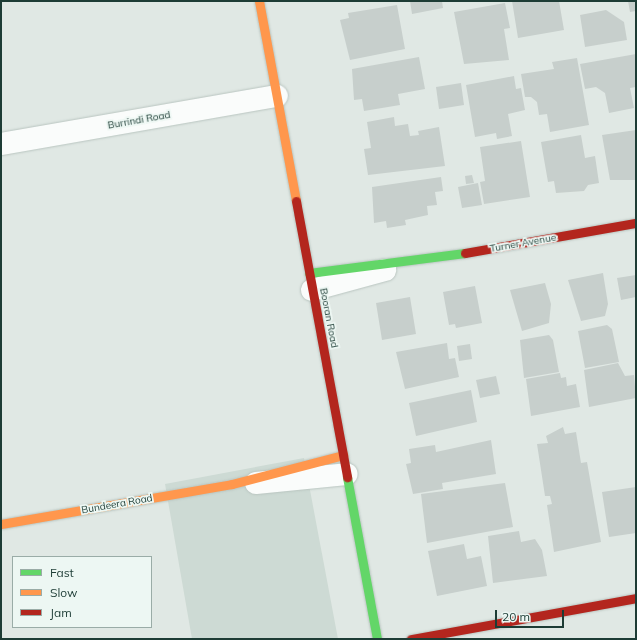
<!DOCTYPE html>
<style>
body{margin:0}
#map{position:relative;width:637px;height:640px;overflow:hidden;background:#e0e8e4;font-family:Mulish,sans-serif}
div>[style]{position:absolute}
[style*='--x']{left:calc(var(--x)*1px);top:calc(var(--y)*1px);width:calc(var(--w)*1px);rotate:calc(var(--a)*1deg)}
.built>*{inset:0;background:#cddad4}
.building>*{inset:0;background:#c7cfcc}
.roads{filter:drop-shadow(0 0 1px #b9c5c0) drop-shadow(0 0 1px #b9c5c0)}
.street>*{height:22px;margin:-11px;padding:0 11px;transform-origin:11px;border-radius:11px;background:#fafcfb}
.fast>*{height:9px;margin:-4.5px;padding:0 4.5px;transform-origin:4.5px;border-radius:4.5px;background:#63d668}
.slow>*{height:9px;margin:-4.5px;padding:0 4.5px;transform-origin:4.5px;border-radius:4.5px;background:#ff974d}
.jam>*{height:9px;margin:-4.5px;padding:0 4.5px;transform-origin:4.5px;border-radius:4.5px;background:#b3261e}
span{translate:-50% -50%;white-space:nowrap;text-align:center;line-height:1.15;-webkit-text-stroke:3.5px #edf7f3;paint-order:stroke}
.street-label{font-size:10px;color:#1d3c35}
.frame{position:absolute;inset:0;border:2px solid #1d3c35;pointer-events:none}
.legend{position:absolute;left:12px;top:556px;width:140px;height:72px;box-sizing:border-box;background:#edf7f3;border:1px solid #9aaca7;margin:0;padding:5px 7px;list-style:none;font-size:12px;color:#1d3c35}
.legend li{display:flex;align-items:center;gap:8px;height:20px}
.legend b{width:20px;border:1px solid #9aaca7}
.scale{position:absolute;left:495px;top:610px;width:69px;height:18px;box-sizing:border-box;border:2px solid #1d3c35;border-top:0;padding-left:5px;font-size:12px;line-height:14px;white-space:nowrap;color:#1d3c35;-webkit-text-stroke:3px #edf7f3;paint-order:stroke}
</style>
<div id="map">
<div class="built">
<div style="clip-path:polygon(304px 458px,338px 639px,192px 639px,165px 484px)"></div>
</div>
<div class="building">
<div style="clip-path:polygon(410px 1px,442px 1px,443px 8px,412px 14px)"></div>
<div style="clip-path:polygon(512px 1px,559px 1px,564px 30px,518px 38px)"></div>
<div style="clip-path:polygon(628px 1px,636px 1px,636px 11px,630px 12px)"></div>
<div style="clip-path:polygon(505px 3px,510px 28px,504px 29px,509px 60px,464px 64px,454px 12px)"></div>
<div style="clip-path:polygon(397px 5px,405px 49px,350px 60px,340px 20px,349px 18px,348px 13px)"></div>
<div style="clip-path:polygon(606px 10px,624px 22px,627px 40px,585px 47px,580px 15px)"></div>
<div style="clip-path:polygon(636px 54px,636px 87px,630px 88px,634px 108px,609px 113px,605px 93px,596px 87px,585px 89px,580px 64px)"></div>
<div style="clip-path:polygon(419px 57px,425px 89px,398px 94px,400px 105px,364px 111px,362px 99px,354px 100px,352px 69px)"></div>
<div style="clip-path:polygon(577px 58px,589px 125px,550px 132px,547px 114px,539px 115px,537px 102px,531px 97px,525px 97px,521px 74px,554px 69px,552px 62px)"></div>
<div style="clip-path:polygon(514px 76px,516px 89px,521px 88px,525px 110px,508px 114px,512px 136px,497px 139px,496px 133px,475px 137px,466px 85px)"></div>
<div style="clip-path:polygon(461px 83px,464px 105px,439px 109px,436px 87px)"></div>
<div style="clip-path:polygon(394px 117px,395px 126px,408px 124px,410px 136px,419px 135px,418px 131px,439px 127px,445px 166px,368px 175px,364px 149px,371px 148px,367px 122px)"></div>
<div style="clip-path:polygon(636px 130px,636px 180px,610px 180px,602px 135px)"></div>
<div style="clip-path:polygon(581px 135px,585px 158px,595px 156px,599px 183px,588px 185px,584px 191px,556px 193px,554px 181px,548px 182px,541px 142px)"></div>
<div style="clip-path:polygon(521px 141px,530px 197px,484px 204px,480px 182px,485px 181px,480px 147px)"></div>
<div style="clip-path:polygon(472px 175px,474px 183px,466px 184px,465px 176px)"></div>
<div style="clip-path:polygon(441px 177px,443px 191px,435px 192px,437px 205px,427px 206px,428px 215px,405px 220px,406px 225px,387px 228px,386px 221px,374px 223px,372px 187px)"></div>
<div style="clip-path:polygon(478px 183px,482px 205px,462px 208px,458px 187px)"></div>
<div style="clip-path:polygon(603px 273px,608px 304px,605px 316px,581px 321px,568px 280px)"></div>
<div style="clip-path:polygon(636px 275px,636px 297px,621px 300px,617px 278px)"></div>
<div style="clip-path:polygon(545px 283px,551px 304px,549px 323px,522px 331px,510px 290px)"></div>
<div style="clip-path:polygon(475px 286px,482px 323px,456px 328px,455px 324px,449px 325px,443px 292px)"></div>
<div style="clip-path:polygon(410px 297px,416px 334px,382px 340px,376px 303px)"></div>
<div style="clip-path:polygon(607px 325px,612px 329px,619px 362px,585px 368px,578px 331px)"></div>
<div style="clip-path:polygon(549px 335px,553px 340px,559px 372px,524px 378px,520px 340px)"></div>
<div style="clip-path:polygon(447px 343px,449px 359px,455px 358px,459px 377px,405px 389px,396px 352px)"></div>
<div style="clip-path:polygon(470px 344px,472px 359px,459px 361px,457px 346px)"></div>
<div style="clip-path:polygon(618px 363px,625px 376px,634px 375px,636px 398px,589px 407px,584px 370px)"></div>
<div style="clip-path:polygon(560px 373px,561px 378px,566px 377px,567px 386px,576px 384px,580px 407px,531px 416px,526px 379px)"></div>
<div style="clip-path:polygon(496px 376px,500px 394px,480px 398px,476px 380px)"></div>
<div style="clip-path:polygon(471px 390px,477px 422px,416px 436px,409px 403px)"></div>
<div style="clip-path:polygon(563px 427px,565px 434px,576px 432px,581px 463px,587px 462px,601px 542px,554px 552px,547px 505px,552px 504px,550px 496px,545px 496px,537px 444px,548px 443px,546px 436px)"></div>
<div style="clip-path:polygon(491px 440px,496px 474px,442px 483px,443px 489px,413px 494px,406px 464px,411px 463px,409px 449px,435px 445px,436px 452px)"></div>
<div style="clip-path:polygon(505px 483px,513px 527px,427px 543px,421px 494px)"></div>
<div style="clip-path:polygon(636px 487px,636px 533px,609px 537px,602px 492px)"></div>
<div style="clip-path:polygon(519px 531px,521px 542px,535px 539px,542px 550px,547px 576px,493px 583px,488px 536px)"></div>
<div style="clip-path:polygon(464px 544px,467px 559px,481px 556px,487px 586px,437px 596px,428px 551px)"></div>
</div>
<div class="roads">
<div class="street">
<div style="--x:1;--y:144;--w:280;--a:-9.9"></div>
<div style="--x:312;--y:290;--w:76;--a:-15.3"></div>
<div style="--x:256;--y:483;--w:91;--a:-5.6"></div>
</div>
<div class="fast">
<div style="--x:309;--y:273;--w:157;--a:-7.3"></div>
<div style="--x:347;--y:477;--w:165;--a:79.5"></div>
</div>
<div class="slow">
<div style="--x:259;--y:1;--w:203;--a:79.5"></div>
<div style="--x:1;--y:524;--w:234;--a:-9.8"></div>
<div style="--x:232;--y:484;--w:115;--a:-14.6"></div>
</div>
<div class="jam">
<div style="--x:296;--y:201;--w:281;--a:79.5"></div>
<div style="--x:465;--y:253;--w:174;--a:-10"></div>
<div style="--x:411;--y:639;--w:229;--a:-10.3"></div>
</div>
</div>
<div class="street-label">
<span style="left:139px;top:120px;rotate:-10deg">Burrindi Road</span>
<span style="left:523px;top:243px;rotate:-10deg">Turner Avenue</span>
<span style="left:329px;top:318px;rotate:79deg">Booran Road</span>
<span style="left:117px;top:504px;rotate:-10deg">Bundeera Road</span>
</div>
<div class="frame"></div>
<ul class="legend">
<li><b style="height:5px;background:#63d668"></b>Fast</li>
<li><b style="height:5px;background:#ff974d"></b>Slow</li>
<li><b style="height:5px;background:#b3261e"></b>Jam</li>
</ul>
<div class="scale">20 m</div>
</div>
